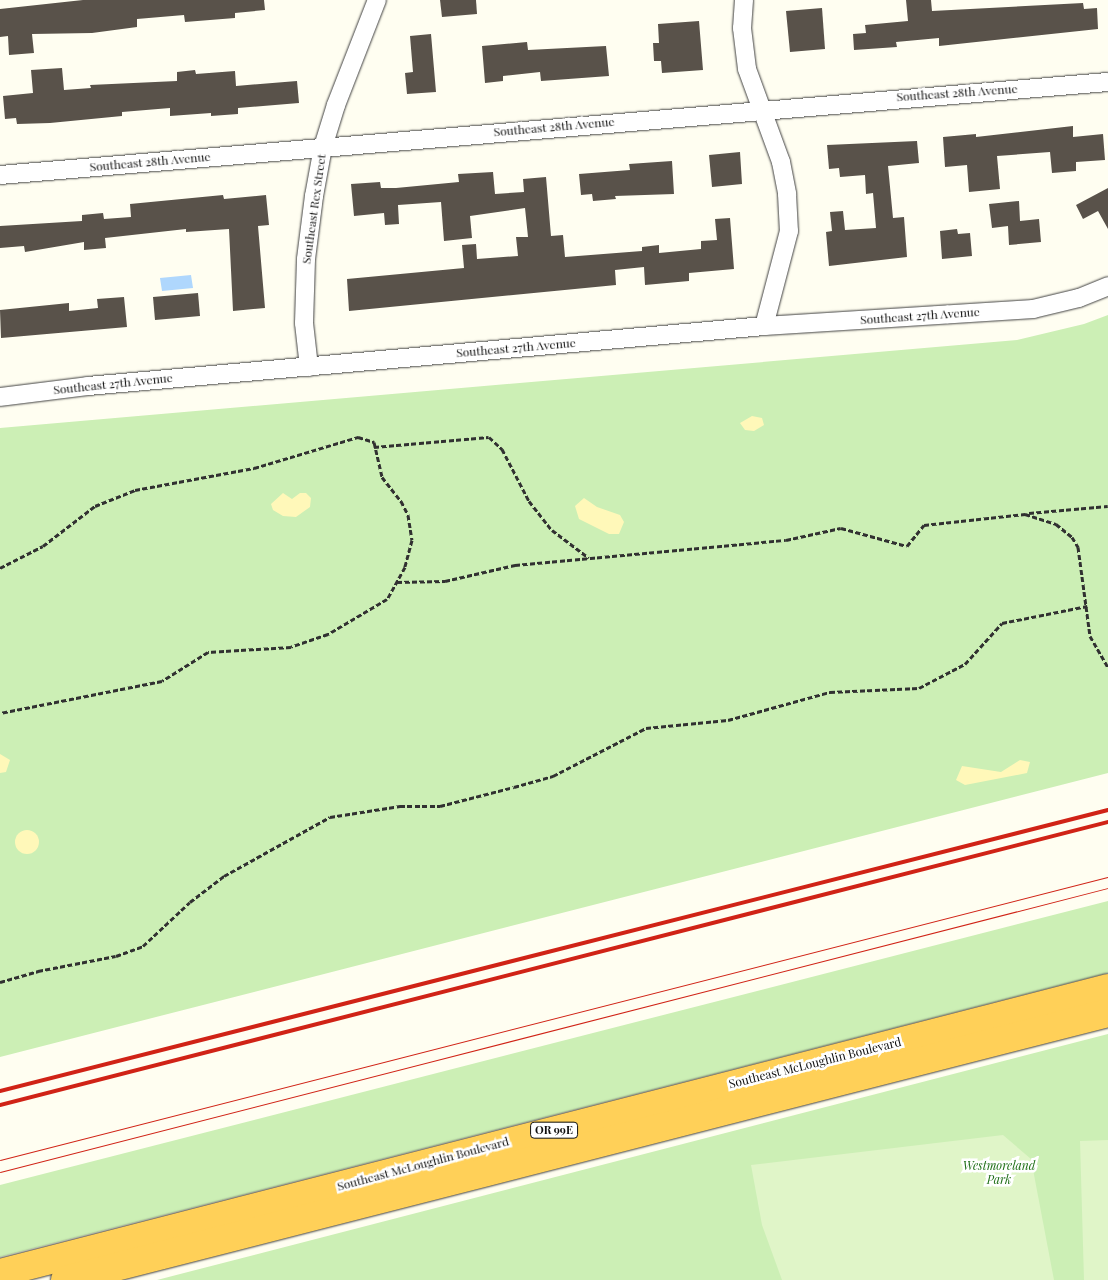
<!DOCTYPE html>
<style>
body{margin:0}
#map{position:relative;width:1108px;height:1280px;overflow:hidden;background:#fffef1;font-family:"Playfair Display",serif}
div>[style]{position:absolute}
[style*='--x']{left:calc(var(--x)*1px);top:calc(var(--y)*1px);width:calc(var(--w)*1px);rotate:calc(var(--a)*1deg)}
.green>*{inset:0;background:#ccefb5}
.sand>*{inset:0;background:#fff8b9}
.round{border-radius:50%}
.pitch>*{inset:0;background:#e0f5c8}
.water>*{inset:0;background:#afd7fd}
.building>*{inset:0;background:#59524a}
.path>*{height:3px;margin-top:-1.5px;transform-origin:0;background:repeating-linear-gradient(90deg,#313131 0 5px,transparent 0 7.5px)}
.roads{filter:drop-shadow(0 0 1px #424242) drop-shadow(0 0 1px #424242)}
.minor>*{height:18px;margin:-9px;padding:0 9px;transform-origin:9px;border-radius:9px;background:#fff}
.trunk>*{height:28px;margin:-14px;padding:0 14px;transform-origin:14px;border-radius:14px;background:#ffd058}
.tram>*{height:1px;margin:-0.5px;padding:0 0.5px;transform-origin:0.5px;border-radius:0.5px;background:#d02316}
.rail>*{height:4px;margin:-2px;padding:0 2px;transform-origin:2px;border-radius:2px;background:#d02316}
span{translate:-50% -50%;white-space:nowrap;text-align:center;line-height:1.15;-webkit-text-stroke:5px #fff;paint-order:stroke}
.shield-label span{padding:1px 4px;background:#fff;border:1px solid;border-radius:4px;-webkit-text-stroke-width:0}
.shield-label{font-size:11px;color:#0f0f0f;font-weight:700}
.street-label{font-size:12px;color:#0f0f0f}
.park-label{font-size:12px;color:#1f6f17;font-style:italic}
</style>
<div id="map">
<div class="green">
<div style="clip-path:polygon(1108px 315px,1108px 773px,0 1057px,0 428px,1017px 340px,1084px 324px)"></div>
<div style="clip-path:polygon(1108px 901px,1108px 973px,0 1257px,0 1185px)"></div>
<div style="clip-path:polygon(1108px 1034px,1108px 1280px,157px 1280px)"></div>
</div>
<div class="sand">
<div style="clip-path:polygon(752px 416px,762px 418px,764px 425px,754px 431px,745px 430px,740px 423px)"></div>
<div style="clip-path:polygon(283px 493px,292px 499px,300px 493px,306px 493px,311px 498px,310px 507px,296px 517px,283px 516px,273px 510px,271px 504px)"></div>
<div style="clip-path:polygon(584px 498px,597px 507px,620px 515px,624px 522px,619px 534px,609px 534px,579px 519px,575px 506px)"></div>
<div style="clip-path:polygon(0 754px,10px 760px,6px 772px,0 773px)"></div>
<div style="clip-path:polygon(1020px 760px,1030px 762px,1027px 773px,965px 785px,956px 780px,962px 766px,1001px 772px)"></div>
<div class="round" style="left:15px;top:830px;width:24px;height:24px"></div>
</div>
<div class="pitch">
<div style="clip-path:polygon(1003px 1135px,1031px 1159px,1054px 1280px,782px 1280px,762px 1225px,751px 1165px)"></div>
<div style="clip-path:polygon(1108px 1140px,1108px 1280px,1084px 1280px,1080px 1141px)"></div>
</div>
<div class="water">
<div style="clip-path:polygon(191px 275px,193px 288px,162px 291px,160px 278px)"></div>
</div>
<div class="building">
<div style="clip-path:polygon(83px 0,264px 0,265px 10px,235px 13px,235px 18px,185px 22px,184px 15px,137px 19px,137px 27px,92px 33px,32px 34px,34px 53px,9px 55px,8px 36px,0 37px,0 9px)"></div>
<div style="clip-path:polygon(440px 0,476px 0,477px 14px,442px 17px)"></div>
<div style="clip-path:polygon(906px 0,931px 0,932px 11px,1083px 3px,1084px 9px,1097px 8px,1098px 29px,939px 46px,939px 38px,896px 42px,897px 47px,854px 50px,853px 34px,866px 33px,865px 25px,908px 21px)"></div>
<div style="clip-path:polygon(822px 8px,825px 49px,790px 52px,786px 11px)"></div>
<div style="clip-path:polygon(699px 21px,703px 70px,662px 73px,661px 61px,654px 61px,653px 43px,659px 43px,658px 24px)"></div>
<div style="clip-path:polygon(431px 34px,436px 92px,407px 94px,405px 73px,413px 72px,410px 36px)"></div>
<div style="clip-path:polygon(527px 42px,528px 50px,606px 46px,609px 76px,541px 81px,540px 72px,503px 76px,503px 81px,485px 83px,482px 46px)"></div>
<div style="clip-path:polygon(62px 68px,64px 90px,91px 88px,90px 85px,177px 81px,177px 72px,195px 70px,196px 74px,235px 71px,236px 86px,297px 81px,299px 103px,238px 108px,238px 114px,211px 116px,211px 113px,170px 116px,170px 108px,122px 112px,122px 116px,50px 123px,17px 124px,16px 118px,5px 119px,3px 96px,33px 93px,31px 70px)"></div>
<div style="clip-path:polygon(1073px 126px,1073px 137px,1103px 134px,1105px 160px,1076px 162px,1076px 171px,1052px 173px,1050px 152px,997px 156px,1000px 189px,969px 192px,967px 165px,945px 167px,943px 137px,976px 134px,976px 137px)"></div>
<div style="clip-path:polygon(917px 141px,919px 163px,888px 166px,893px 218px,904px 217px,907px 257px,829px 266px,826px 232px,832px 231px,830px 212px,843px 211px,845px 230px,876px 228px,873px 193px,866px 194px,865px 175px,840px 177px,839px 168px,829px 169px,827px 145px)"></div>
<div style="clip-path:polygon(740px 152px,742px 184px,712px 187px,709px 155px)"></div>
<div style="clip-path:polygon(672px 161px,674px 194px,615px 196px,616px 199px,593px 201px,592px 194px,581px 195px,579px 174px,630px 170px,629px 164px)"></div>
<div style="clip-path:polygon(493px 172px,495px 194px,524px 192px,523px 179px,546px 177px,551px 236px,563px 235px,565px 257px,642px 251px,642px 247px,659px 245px,659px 253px,701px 249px,701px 241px,717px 240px,715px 219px,730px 218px,734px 269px,689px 273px,689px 281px,645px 285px,644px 267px,615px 270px,616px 285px,349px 311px,347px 279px,464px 268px,462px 245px,476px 244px,477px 259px,518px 256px,516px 237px,528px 237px,525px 208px,470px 216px,472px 238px,444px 241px,441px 202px,398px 205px,399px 224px,385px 225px,384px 213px,354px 216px,351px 184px,380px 182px,381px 188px,396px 188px,459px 182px,458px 174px)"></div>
<div style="clip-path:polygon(1108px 188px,1108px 229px,1098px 211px,1083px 219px,1076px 205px)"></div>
<div style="clip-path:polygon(223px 195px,224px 199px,266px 195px,269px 225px,258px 226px,265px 308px,233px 311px,229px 229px,186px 232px,186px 229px,105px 238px,106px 248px,84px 250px,84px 242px,25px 252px,24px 246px,0 248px,0 226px,82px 221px,82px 215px,103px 213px,104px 219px,131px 217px,130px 204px)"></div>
<div style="clip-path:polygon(1019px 201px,1020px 221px,1039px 219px,1041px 242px,1009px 245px,1008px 226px,992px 228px,989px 204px)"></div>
<div style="clip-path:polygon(957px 229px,958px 234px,970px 233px,972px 256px,942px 259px,940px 231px)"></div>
<div style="clip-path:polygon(198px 293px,200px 316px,155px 320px,153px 297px)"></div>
<div style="clip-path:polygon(124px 297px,127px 327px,1px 338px,0 310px,69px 303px,69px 311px,98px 308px,97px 299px)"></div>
</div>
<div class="path">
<div style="--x:374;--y:447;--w:115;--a:-5"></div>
<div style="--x:489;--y:437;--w:18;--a:43"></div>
<div style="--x:502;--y:449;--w:59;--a:62.6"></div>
<div style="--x:529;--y:501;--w:37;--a:52"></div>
<div style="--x:552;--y:530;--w:46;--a:37.1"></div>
<div style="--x:1029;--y:513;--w:79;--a:-5.1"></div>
<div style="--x:0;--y:568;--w:48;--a:-27.1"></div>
<div style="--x:43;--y:546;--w:66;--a:-37.6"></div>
<div style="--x:95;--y:506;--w:43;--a:-21.8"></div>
<div style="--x:135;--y:490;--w:121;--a:-10.5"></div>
<div style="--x:254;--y:468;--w:109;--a:-16.6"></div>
<div style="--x:358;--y:437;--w:17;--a:17"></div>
<div style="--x:374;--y:442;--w:36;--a:77"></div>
<div style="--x:382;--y:477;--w:31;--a:52"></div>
<div style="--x:401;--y:501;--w:16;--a:63"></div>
<div style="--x:408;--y:515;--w:25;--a:81"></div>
<div style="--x:412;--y:540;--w:28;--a:105"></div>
<div style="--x:405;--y:567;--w:37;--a:119"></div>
<div style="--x:387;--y:599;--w:69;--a:149.3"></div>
<div style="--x:328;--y:634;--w:39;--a:161"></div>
<div style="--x:291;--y:647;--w:83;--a:176.6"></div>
<div style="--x:208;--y:652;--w:54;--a:147.8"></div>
<div style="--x:162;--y:681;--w:165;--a:168.8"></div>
<div style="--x:397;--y:582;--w:48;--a:-1.2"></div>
<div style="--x:445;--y:581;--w:72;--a:-12.9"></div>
<div style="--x:515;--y:565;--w:272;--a:-5.3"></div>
<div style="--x:786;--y:540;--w:56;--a:-12.3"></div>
<div style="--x:841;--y:528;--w:68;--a:15.3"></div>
<div style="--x:907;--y:546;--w:27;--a:-51"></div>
<div style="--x:924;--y:525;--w:102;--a:-6.2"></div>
<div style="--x:1025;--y:514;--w:33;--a:18"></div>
<div style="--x:1056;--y:524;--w:21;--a:39"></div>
<div style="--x:1072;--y:537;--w:12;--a:59"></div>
<div style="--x:1078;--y:547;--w:90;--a:82.3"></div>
<div style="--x:1090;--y:636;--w:36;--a:60"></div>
<div style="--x:0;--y:982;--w:40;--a:-16"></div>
<div style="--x:38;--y:971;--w:79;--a:-10.9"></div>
<div style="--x:116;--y:956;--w:29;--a:-20"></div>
<div style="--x:143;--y:946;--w:64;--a:-43.1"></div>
<div style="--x:190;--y:902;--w:43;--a:-37.4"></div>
<div style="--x:224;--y:876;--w:121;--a:-29.1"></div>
<div style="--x:330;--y:817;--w:71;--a:-8.9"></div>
<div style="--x:400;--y:806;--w:40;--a:0"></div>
<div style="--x:440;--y:806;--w:76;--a:-14.4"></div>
<div style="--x:514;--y:787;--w:41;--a:-15.8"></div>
<div style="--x:553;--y:776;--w:105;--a:-27.3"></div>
<div style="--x:646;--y:728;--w:82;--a:-5.6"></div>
<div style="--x:728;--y:720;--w:106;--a:-15.4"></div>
<div style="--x:830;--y:692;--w:89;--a:-2.6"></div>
<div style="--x:919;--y:688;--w:52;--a:-27.6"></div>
<div style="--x:965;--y:664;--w:55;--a:-47.9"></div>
<div style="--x:1002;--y:623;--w:87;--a:-11.3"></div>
</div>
<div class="roads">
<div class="minor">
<div style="--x:744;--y:0;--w:28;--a:94"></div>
<div style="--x:742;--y:28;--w:41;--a:83"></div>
<div style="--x:747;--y:69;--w:99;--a:69.9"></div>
<div style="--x:781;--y:162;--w:33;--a:79"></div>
<div style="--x:787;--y:194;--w:37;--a:87"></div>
<div style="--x:789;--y:231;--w:98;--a:104.7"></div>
<div style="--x:0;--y:175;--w:1112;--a:-4.8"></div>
<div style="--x:309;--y:367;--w:44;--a:-96.5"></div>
<div style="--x:304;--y:323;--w:64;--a:-88.2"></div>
<div style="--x:306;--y:259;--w:64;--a:-82.8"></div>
<div style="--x:314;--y:196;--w:50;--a:-79.6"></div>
<div style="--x:323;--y:147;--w:44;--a:-72.8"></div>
<div style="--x:336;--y:105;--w:113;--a:-68.7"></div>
<div style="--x:0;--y:397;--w:89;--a:-7.1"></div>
<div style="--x:88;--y:386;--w:679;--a:-5.07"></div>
<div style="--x:764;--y:326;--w:270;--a:-3.6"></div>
<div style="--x:1033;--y:309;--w:47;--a:-13.4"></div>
<div style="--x:1079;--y:298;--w:31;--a:-22"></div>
</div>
<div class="trunk">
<div style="--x:0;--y:1273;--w:1144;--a:-14.42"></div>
<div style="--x:65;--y:1280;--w:1077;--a:-14.36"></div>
</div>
</div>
<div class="tram">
<div style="--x:0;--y:1160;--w:1144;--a:-14.33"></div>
<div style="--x:0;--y:1172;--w:1144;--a:-14.38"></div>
</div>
<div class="rail">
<div style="--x:0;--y:1091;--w:1143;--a:-14.23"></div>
<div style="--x:0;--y:1105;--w:1144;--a:-14.33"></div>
</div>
<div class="shield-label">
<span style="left:554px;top:1130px">OR 99E</span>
</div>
<div class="street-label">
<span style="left:957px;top:93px;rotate:-4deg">Southeast 28th Avenue</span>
<span style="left:554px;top:127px;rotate:-5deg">Southeast 28th Avenue</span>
<span style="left:150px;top:162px;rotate:-5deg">Southeast 28th Avenue</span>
<span style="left:314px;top:209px;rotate:-82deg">Southeast Rex Street</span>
<span style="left:920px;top:316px;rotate:-4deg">Southeast 27th Avenue</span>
<span style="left:516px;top:348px;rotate:-5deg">Southeast 27th Avenue</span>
<span style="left:113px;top:384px;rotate:-6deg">Southeast 27th Avenue</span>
<span style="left:815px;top:1063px;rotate:-14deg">Southeast McLoughlin Boulevard</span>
<span style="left:423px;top:1164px;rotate:-15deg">Southeast McLoughlin Boulevard</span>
</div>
<div class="park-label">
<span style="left:999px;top:1173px">Westmoreland<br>Park</span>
</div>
</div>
